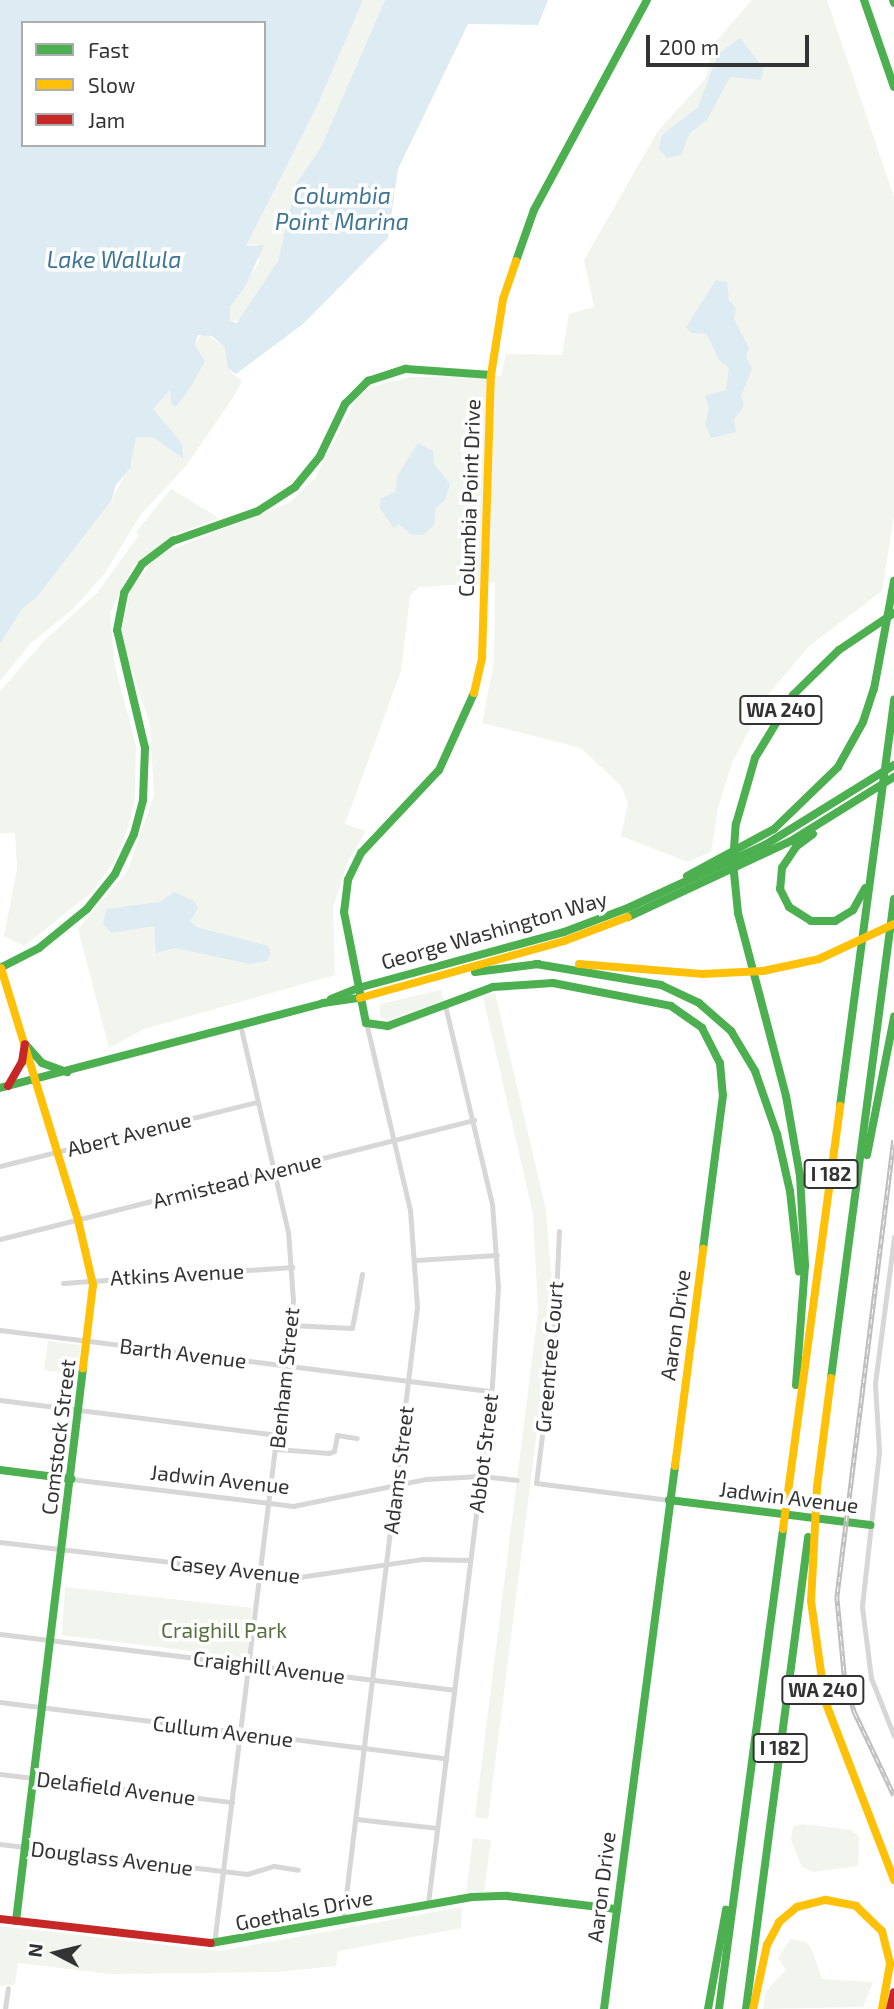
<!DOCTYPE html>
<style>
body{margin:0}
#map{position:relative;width:894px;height:2009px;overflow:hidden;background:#fff;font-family:"Exo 2",sans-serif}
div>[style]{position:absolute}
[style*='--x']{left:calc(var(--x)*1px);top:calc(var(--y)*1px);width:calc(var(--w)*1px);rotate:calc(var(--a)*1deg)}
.green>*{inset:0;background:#f1f5ed}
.water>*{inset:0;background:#ddebf3}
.street>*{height:5px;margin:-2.5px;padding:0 2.5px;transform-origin:2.5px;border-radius:2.5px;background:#d7d7d7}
.fast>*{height:8px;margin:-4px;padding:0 4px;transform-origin:4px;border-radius:4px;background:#4caf50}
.slow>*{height:8px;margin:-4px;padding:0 4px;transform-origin:4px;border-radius:4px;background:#ffc107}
.jam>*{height:8px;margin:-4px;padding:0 4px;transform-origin:4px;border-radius:4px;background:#c62828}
.rail>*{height:4.5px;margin-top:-2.25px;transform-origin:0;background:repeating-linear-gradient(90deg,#fff 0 5px,#bebebe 0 10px);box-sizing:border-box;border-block:2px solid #bebebe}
span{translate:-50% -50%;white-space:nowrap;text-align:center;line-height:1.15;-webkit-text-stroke:7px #fff;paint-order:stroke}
.shield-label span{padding:2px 5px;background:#fff;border:2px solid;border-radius:5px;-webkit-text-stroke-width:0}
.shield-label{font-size:19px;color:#333;font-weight:700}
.street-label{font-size:21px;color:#333}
.park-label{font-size:21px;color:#56703f}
.water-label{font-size:23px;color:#3f7597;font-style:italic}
.legend{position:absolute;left:21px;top:21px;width:245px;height:126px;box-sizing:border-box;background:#fff;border:2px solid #adadad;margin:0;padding:9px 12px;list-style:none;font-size:21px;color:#333}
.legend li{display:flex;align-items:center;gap:14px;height:35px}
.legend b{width:35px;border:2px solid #adadad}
.north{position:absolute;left:21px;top:1918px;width:70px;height:70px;-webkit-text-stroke:5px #fff;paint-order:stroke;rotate:277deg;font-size:19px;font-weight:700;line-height:28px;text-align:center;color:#333}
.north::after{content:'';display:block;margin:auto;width:24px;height:32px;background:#333;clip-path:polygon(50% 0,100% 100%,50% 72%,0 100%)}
.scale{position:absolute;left:646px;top:35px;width:163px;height:32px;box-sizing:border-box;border:4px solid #333;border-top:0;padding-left:9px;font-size:21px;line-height:24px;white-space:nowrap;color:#333;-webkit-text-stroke:5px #fff;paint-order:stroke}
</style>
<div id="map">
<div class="green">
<div style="clip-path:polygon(363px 0,385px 0,321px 147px,296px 184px,278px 261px,241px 320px,230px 322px,230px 307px,259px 262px,257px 244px,246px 246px,318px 104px)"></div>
<div style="clip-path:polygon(752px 0,827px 0,894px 197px,894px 516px,882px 591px,809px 646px,767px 696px,732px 763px,718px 808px,711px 852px,688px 862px,621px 836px,628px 802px,621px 786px,581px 748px,482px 723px,494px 662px,495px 582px,419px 587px,410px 596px,401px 671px,345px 824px,366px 831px,348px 861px,333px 908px,335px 975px,144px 1029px,109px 1048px,78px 929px,128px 870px,154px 795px,150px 724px,120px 635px,132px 587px,158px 555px,289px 503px,315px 478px,357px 398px,371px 387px,409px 377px,501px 376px,506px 354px,562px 355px,569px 314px,594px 307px,584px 260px,658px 131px,706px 78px,712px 46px)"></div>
<div style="clip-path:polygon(203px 332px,225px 348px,231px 372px,242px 381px,234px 396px,186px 466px,141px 514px,105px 573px,74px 608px,31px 643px,0 681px,0 644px,23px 608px,37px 597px,111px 501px,131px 463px,136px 437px,153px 437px,183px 459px,184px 448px,155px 416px,154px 404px,171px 389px,170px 401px,179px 403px,205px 361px,195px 345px)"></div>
<div style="clip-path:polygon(171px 489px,219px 518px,174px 535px,134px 565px,110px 613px,115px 667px,136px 745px,135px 800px,127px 831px,114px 862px,92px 892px,24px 946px,4px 936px,17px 869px,15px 833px,0 833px,0 691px,46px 639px,97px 593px,139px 535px,136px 532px)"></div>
<div style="clip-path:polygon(441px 990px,444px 1000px,389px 1020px,380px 1017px,380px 1004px)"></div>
<div style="clip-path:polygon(495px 993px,546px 1210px,552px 1282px,548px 1343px,488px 1819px,475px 1817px,538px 1311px,533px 1214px,483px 997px)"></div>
<div style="clip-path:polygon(48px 1341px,81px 1345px,77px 1375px,44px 1370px)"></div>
<div style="clip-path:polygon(65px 1587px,252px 1608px,247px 1658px,62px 1635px)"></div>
<div style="clip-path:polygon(802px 1824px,852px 1830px,859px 1837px,858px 1866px,813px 1872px,802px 1867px,791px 1840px,793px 1827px)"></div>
<div style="clip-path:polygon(473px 1838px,491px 1840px,484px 1892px,466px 1893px)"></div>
<div style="clip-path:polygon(462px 1907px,461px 1928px,338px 1951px,336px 1966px,277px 1972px,111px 1974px,18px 1963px,15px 1985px,0 1986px,0 1926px,219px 1951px)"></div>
<div style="clip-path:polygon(790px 1939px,806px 1942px,812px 1950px,822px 1979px,873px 1982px,863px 2007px,763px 2009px,766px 1991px,786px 1970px,778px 1958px)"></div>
</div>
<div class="water">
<div style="clip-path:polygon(evenodd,0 0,363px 0,318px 104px,246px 246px,264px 245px,245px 287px,230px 307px,230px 321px,237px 323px,278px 261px,296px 184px,321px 147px,385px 0,548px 0,538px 25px,468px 24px,398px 169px,388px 238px,303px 324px,236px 374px,228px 368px,225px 348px,212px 336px,198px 335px,195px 345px,205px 361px,190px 388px,176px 407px,171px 404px,170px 390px,153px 409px,183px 445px,183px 459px,153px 437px,136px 437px,130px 468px,116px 485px,111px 501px,37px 597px,23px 608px,0 644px,0 0,23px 23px,264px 23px,264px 145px,23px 145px,23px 23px)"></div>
<div style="clip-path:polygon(740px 38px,764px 69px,761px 80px,730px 77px,707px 120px,690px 133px,681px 155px,667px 158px,659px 149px,662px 135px,698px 107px,718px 54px)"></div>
<div style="clip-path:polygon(716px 280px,727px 282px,729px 300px,736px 308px,734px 319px,749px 348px,746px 356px,752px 369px,741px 396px,744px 405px,734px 420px,736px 432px,711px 438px,705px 425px,709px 408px,705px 396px,726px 390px,729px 368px,719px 360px,707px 334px,691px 333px,686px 327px)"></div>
<div style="clip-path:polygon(418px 443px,433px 451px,434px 464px,450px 484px,445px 500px,436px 508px,434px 525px,423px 535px,411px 534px,399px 524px,394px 528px,380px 509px,380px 499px,395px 492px,398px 475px)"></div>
<div style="clip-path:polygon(174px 892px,194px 901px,198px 908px,190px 921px,196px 927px,268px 946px,271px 953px,267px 961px,250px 964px,175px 948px,156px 953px,154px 926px,112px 933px,103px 924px,106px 909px,160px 902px)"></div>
</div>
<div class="street">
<div style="--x:0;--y:1166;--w:265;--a:-14"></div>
<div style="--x:559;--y:1231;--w:108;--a:92.7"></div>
<div style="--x:554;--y:1339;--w:145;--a:97.1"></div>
<div style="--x:536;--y:1483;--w:134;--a:7.3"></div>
<div style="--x:894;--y:1237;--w:148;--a:97.4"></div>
<div style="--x:875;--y:1384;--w:68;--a:86.6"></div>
<div style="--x:879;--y:1452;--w:156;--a:96.3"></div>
<div style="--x:862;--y:1607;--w:72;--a:82.8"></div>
<div style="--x:871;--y:1678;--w:62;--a:68.4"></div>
<div style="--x:0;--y:1239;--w:489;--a:-14.1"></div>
<div style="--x:416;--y:1260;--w:81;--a:-3.5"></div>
<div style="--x:63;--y:1283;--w:230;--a:-4"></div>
<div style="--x:291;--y:1325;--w:61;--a:2.8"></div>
<div style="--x:352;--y:1328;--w:55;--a:-79.5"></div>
<div style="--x:0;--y:1330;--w:495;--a:7.1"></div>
<div style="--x:0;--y:1400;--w:280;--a:7.2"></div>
<div style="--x:276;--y:1449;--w:53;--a:4.3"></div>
<div style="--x:329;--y:1453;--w:5;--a:-22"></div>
<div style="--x:334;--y:1451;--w:16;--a:-79"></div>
<div style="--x:337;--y:1435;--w:20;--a:9"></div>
<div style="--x:71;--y:1479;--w:224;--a:6.9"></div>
<div style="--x:293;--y:1506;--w:136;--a:-11.5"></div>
<div style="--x:426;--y:1479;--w:54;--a:-3.2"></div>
<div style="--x:480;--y:1476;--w:37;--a:6"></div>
<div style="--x:0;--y:1542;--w:301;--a:6.7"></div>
<div style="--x:299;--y:1577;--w:124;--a:-8.3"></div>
<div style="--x:422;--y:1559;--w:48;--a:1.2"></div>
<div style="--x:0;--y:1634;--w:457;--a:7"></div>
<div style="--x:0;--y:1702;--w:450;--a:7.2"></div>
<div style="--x:0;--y:1774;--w:234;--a:6.9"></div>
<div style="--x:356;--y:1819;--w:81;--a:6.3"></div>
<div style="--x:0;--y:1844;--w:249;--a:6.9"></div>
<div style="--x:247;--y:1874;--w:28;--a:-17"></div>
<div style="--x:274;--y:1866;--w:24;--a:9"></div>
<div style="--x:428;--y:1903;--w:522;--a:-82.96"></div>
<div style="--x:492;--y:1385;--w:98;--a:-86.5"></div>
<div style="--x:498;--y:1287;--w:83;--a:-94.1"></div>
<div style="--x:492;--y:1204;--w:204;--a:-103.3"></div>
<div style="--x:343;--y:1920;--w:617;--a:-83.12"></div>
<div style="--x:417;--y:1307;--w:97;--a:-94.1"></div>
<div style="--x:410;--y:1210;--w:192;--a:-103.2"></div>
<div style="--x:214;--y:1944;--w:648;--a:-83"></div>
<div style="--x:293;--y:1301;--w:69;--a:-94.1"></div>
<div style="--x:288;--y:1232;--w:213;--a:-103"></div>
<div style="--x:5;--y:2009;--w:21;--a:-82"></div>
</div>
<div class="fast">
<div style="--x:864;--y:0;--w:92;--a:71"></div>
<div style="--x:893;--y:0;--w:3;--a:72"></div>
<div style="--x:516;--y:261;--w:54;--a:-70.6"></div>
<div style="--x:534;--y:210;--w:238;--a:-61.7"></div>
<div style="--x:474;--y:693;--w:85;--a:114.4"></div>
<div style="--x:439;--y:770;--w:114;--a:133.2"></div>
<div style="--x:361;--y:853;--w:30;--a:116"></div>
<div style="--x:348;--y:880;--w:32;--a:97"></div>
<div style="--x:344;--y:912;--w:113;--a:78.8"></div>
<div style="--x:366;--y:1023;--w:22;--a:8"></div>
<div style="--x:388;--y:1026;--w:112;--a:-20.4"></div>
<div style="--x:493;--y:987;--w:60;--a:-3.8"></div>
<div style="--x:553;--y:983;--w:120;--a:11"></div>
<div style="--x:671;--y:1006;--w:38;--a:35"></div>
<div style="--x:702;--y:1028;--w:39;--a:63"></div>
<div style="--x:720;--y:1063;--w:32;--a:85"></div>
<div style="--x:723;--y:1095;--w:155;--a:97.4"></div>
<div style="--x:813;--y:834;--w:21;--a:143"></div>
<div style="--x:796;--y:847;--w:25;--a:124"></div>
<div style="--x:782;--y:868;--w:21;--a:95"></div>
<div style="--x:780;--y:889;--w:20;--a:63"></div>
<div style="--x:789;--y:907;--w:26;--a:32"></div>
<div style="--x:811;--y:921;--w:24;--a:0"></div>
<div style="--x:835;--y:921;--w:21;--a:-31"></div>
<div style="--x:853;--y:910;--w:25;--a:-61"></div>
<div style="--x:687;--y:876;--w:99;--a:-28.4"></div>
<div style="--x:774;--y:829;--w:89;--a:-44.1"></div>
<div style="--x:838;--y:767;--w:51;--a:-60.9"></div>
<div style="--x:863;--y:722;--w:35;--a:-72"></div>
<div style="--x:874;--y:689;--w:110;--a:-79.5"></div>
<div style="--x:628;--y:917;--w:180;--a:-25"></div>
<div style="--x:791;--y:841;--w:121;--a:-31.9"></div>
<div style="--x:536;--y:964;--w:127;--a:9.5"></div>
<div style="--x:661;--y:985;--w:42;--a:25.3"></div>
<div style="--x:699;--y:1003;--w:43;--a:41.2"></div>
<div style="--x:731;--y:1031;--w:47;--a:59"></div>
<div style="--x:755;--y:1071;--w:67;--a:70.8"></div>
<div style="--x:777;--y:1134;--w:58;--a:77.2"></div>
<div style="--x:790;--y:1191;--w:81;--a:83.7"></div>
<div style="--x:0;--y:968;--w:44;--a:-27.1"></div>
<div style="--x:39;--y:948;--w:62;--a:-39.1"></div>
<div style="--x:87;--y:909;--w:45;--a:-51.3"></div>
<div style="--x:115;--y:874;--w:44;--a:-64.6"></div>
<div style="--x:134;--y:834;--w:35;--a:-75"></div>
<div style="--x:143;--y:800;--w:52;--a:-87.8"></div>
<div style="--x:145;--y:748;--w:121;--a:-103.3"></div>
<div style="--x:117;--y:630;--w:38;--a:-79"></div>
<div style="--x:124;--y:593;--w:34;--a:-58"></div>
<div style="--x:142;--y:564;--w:39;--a:-37"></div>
<div style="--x:173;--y:541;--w:90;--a:-19.4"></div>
<div style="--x:258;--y:511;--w:44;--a:-33"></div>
<div style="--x:295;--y:487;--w:40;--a:-51"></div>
<div style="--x:320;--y:456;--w:58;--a:-64.3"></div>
<div style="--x:345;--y:404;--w:33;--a:-45"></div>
<div style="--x:368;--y:381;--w:40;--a:-18"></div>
<div style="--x:406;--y:369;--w:85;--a:4"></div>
<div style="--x:475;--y:972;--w:64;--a:-7.1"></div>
<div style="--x:358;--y:988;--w:213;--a:-15.2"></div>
<div style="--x:564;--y:932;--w:71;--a:-20.7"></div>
<div style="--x:630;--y:907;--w:149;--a:-24.7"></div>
<div style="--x:765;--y:845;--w:152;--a:-31.8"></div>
<div style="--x:331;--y:999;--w:29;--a:-22"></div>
<div style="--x:25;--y:1044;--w:25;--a:48"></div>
<div style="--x:42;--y:1063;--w:27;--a:20"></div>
<div style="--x:0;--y:1088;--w:334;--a:-14.7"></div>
<div style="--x:323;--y:1003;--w:37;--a:-8"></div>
<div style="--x:840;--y:1106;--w:410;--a:-82.4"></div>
<div style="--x:867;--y:1155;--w:141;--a:-78.9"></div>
<div style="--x:831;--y:1378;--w:483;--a:-82.5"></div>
<div style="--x:796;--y:1385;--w:120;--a:-85.7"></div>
<div style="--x:805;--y:1265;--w:89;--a:-93.2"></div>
<div style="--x:800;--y:1176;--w:81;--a:-99.9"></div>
<div style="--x:786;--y:1096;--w:189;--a:-104.7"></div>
<div style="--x:738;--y:913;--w:50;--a:-95.7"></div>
<div style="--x:733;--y:863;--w:39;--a:-86"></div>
<div style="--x:736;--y:824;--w:69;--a:-73.9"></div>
<div style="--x:755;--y:758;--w:74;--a:-58.9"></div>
<div style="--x:793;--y:695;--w:64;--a:-44.4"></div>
<div style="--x:839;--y:650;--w:66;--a:-33.9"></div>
<div style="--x:0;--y:1470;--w:72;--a:7.2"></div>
<div style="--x:669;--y:1500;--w:203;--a:7.1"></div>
<div style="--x:16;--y:1921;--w:557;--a:-83.09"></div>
<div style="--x:211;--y:1943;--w:265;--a:-10"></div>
<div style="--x:472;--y:1897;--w:35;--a:-2"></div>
<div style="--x:507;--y:1896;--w:109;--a:6.9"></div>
<div style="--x:604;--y:2009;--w:548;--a:-82.55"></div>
<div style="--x:708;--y:2009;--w:101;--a:-79.7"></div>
<div style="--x:719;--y:2009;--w:484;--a:-82.4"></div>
<div style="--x:746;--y:2009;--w:476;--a:-82.5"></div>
</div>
<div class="slow">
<div style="--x:474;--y:693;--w:37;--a:-77"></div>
<div style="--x:482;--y:657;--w:282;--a:-88.2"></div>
<div style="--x:491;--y:375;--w:77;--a:-81"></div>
<div style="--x:503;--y:299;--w:40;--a:-71.1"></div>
<div style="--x:579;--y:964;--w:123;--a:4.6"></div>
<div style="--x:702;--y:974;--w:61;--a:-2.8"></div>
<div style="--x:763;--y:971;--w:57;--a:-12.1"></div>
<div style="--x:819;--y:959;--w:83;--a:-25"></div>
<div style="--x:1;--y:968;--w:264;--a:73"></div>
<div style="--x:78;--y:1220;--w:67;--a:77"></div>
<div style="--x:93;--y:1285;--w:84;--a:96.9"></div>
<div style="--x:360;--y:998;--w:212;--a:-15.6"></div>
<div style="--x:564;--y:941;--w:68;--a:-20.6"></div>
<div style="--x:831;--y:1378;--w:111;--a:97.3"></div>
<div style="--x:817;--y:1488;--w:113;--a:93"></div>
<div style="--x:811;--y:1601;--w:101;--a:82"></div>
<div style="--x:825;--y:1701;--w:192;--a:68.9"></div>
<div style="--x:675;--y:1466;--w:219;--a:-82.6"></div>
<div style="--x:783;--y:1529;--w:427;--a:-82.3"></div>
<div style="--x:753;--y:2009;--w:66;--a:-77.7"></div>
<div style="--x:767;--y:1945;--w:26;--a:-62"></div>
<div style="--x:779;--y:1922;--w:23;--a:-40"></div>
<div style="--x:797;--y:1907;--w:30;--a:-14"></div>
<div style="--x:826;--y:1900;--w:31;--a:11"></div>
<div style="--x:856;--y:1906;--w:36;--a:44"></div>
<div style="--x:882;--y:1931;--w:34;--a:76"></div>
<div style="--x:890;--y:1964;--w:46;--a:100.1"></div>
</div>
<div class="jam">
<div style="--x:8;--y:1086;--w:28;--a:-60"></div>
<div style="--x:22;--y:1062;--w:18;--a:-81"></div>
<div style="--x:0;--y:1919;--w:212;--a:6.5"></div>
<div style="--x:890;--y:2009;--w:17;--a:-77"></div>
</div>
<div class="rail">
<div style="--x:894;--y:1140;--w:460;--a:97.1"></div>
<div style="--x:837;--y:1596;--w:85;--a:84.6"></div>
<div style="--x:845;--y:1681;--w:34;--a:73"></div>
<div style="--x:855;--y:1713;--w:91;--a:64.6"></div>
</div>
<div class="shield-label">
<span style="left:781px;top:710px">WA 240</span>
<span style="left:831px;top:1174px">I 182</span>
<span style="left:823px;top:1690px">WA 240</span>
<span style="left:780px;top:1748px">I 182</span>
</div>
<div class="street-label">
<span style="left:469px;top:498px;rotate:-88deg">Columbia Point Drive</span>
<span style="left:494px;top:930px;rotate:-16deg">George Washington Way</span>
<span style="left:129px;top:1134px;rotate:-14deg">Abert Avenue</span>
<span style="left:237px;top:1180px;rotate:-14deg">Armistead Avenue</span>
<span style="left:177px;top:1274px;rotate:-3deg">Atkins Avenue</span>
<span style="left:675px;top:1325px;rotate:-82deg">Aaron Drive</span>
<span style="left:183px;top:1353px;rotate:7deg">Barth Avenue</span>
<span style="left:549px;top:1357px;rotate:-85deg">Greentree Court</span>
<span style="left:284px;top:1378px;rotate:-84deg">Benham Street</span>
<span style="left:58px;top:1437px;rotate:-83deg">Comstock Street</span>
<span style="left:483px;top:1453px;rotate:-83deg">Abbot Street</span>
<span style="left:398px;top:1470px;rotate:-83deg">Adams Street</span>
<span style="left:220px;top:1479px;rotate:6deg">Jadwin Avenue</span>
<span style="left:789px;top:1497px;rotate:7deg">Jadwin Avenue</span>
<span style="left:235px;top:1569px;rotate:6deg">Casey Avenue</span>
<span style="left:269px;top:1667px;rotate:7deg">Craighill Avenue</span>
<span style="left:223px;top:1731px;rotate:7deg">Cullum Avenue</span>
<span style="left:116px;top:1788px;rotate:7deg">Delafield Avenue</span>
<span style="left:112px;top:1858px;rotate:7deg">Douglass Avenue</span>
<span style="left:601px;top:1887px;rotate:-83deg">Aaron Drive</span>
<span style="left:304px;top:1910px;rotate:-11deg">Goethals Drive</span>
</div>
<div class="park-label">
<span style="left:224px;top:1630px">Craighill Park</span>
</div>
<div class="water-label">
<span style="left:342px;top:208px">Columbia<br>Point Marina</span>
<span style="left:114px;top:259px">Lake Wallula</span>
</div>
<ul class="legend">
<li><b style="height:9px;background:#4caf50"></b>Fast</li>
<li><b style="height:9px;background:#ffc107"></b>Slow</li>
<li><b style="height:9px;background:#c62828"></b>Jam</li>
</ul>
<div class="north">N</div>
<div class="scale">200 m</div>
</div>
